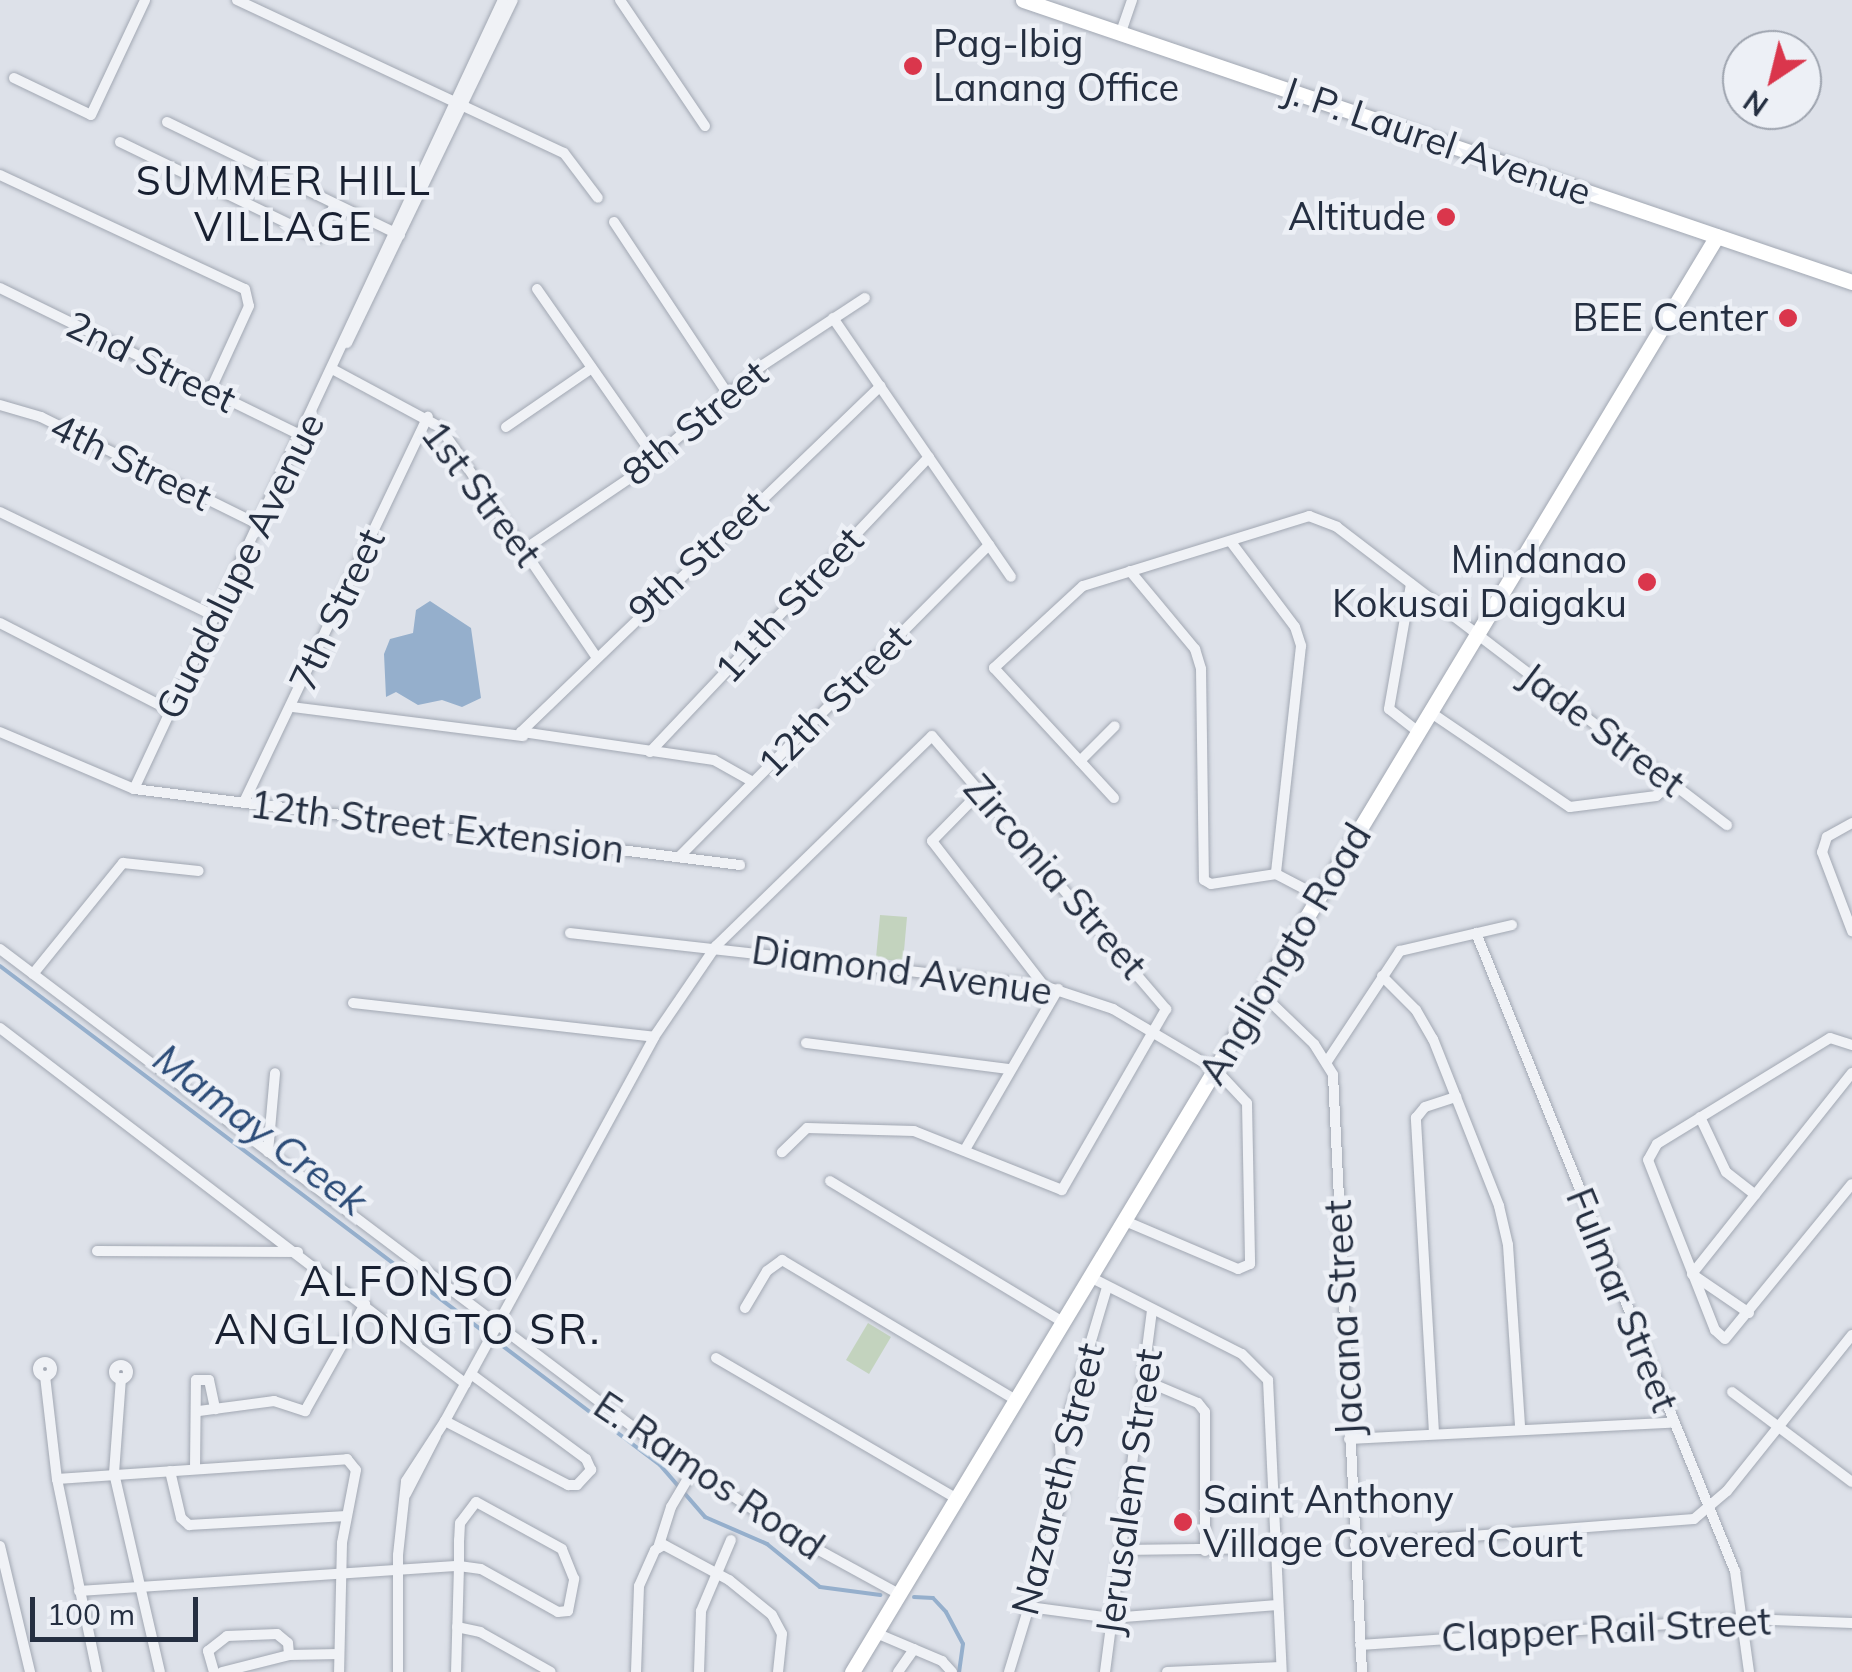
<!DOCTYPE html>
<style>
body{margin:0}
#map{position:relative;width:1852px;height:1672px;overflow:hidden;background:#dde1e9;font-family:Mulish,sans-serif}
div>[style]{position:absolute}
[style*='--x']{left:calc(var(--x)*1px);top:calc(var(--y)*1px);width:calc(var(--w)*1px);rotate:calc(var(--a)*1deg)}
.green>*{inset:0;background:#c3d3be}
.water>*{inset:0;background:#95afcc}
.stream>*{height:4px;margin:-2px;padding:0 2px;transform-origin:2px;border-radius:2px;background:#95afcc}
.roads{filter:drop-shadow(0 0 2px #a2a8b3) drop-shadow(0 0 2px #a2a8b3)}
.street>*{height:10px;margin:-5px;padding:0 5px;transform-origin:5px;border-radius:5px;background:#f0f2f6}
.street>.ring{margin:-5px;padding:0;box-sizing:content-box;background:none;border:10px solid #f0f2f6;border-radius:50%}
.primary>*{height:15px;margin:-7.5px;padding:0 7.5px;transform-origin:7.5px;border-radius:7.5px;background:#fff}
.dots>*{width:28px;height:28px;translate:-50% -50%;box-sizing:border-box;border:5px solid #edf0f6;border-radius:50%}
span{translate:-50% -50%;white-space:nowrap;text-align:center;line-height:1.15;-webkit-text-stroke:9px #edf0f6;paint-order:stroke}
.poi-label{font-size:38px;color:#252f41}
.left{translate:0 -50%;text-align:left}
.right{translate:-100% -50%;text-align:right}
.street-label{font-size:38px;color:#252f41}
.neighbourhood-label{font-size:40px;color:#182031;letter-spacing:2.5px}
.water-label{font-size:40px;color:#2c4c78;font-style:italic}
.quarter-label{font-size:42px;color:#182031;letter-spacing:2.5px}
.north{position:absolute;left:1722px;top:30px;width:100px;height:100px;box-sizing:border-box;background:#edf0f6;border:2px solid #9da3ae;border-radius:50%;rotate:215deg;font-size:28px;font-weight:700;line-height:40px;text-align:center;color:#252f41}
.north::after{content:'';display:block;margin:auto;width:35px;height:45px;background:#da364c;clip-path:polygon(50% 0,100% 100%,50% 72%,0 100%)}
.scale{position:absolute;left:30px;top:1597px;width:168px;height:45px;box-sizing:border-box;border:5px solid #252f41;border-top:0;padding-left:12px;font-size:30px;line-height:35px;white-space:nowrap;color:#252f41;-webkit-text-stroke:8px #edf0f6;paint-order:stroke}
</style>
<div id="map">
<div class="green">
<div style="clip-path:polygon(880px 915px,907px 917px,903px 962px,876px 958px)"></div>
<div style="clip-path:polygon(868px 1323px,891px 1337px,869px 1374px,846px 1360px)"></div>
</div>
<div class="water">
<div style="clip-path:polygon(430px 601px,471px 628px,481px 698px,462px 707px,442px 700px,418px 705px,396px 692px,386px 697px,384px 654px,390px 639px,413px 633px,416px 610px)"></div>
</div>
<div class="stream">
<div style="--x:0;--y:966;--w:827;--a:37.09"></div>
<div style="--x:660;--y:1465;--w:69;--a:49.1"></div>
<div style="--x:705;--y:1517;--w:68;--a:23.5"></div>
<div style="--x:767;--y:1544;--w:68;--a:39.1"></div>
<div style="--x:820;--y:1587;--w:61;--a:7.6"></div>
<div style="--x:914;--y:1597;--w:19;--a:3"></div>
<div style="--x:933;--y:1598;--w:19;--a:47"></div>
<div style="--x:946;--y:1612;--w:36;--a:62"></div>
<div style="--x:963;--y:1644;--w:28;--a:98"></div>
</div>
<div class="roads">
<div class="street">
<div style="--x:237;--y:0;--w:361;--a:25.1"></div>
<div style="--x:564;--y:153;--w:56;--a:52.9"></div>
<div style="--x:620;--y:0;--w:152;--a:56"></div>
<div style="--x:1121;--y:32;--w:34;--a:-71"></div>
<div style="--x:14;--y:78;--w:85;--a:25.7"></div>
<div style="--x:91;--y:115;--w:127;--a:-64.8"></div>
<div style="--x:167;--y:122;--w:259;--a:25.9"></div>
<div style="--x:120;--y:142;--w:220;--a:25.9"></div>
<div style="--x:318;--y:238;--w:38;--a:-63"></div>
<div style="--x:0;--y:175;--w:270;--a:25"></div>
<div style="--x:245;--y:289;--w:17;--a:77"></div>
<div style="--x:249;--y:306;--w:94;--a:114.6"></div>
<div style="--x:614;--y:222;--w:205;--a:56.5"></div>
<div style="--x:0;--y:288;--w:336;--a:26.1"></div>
<div style="--x:537;--y:289;--w:206;--a:55.1"></div>
<div style="--x:833;--y:318;--w:314;--a:55.5"></div>
<div style="--x:347;--y:343;--w:381;--a:-64.2"></div>
<div style="--x:334;--y:370;--w:120;--a:28.3"></div>
<div style="--x:440;--y:427;--w:276;--a:55.8"></div>
<div style="--x:0;--y:405;--w:43;--a:16.3"></div>
<div style="--x:41;--y:417;--w:244;--a:26.3"></div>
<div style="--x:506;--y:427;--w:104;--a:-34.5"></div>
<div style="--x:0;--y:512;--w:240;--a:25.9"></div>
<div style="--x:1231;--y:542;--w:106;--a:53"></div>
<div style="--x:1295;--y:627;--w:20;--a:72"></div>
<div style="--x:1301;--y:646;--w:229;--a:96.3"></div>
<div style="--x:525;--y:549;--w:130;--a:-34.1"></div>
<div style="--x:633;--y:476;--w:171;--a:-40.5"></div>
<div style="--x:763;--y:365;--w:122;--a:-33.3"></div>
<div style="--x:1130;--y:571;--w:102;--a:50.2"></div>
<div style="--x:1195;--y:649;--w:21;--a:73"></div>
<div style="--x:1201;--y:669;--w:211;--a:89.2"></div>
<div style="--x:1204;--y:880;--w:8;--a:30"></div>
<div style="--x:1211;--y:884;--w:66;--a:-8.7"></div>
<div style="--x:1276;--y:874;--w:47;--a:27.6"></div>
<div style="--x:1411;--y:584;--w:127;--a:100"></div>
<div style="--x:1389;--y:709;--w:37;--a:38"></div>
<div style="--x:0;--y:623;--w:192;--a:27.2"></div>
<div style="--x:292;--y:707;--w:233;--a:7.2"></div>
<div style="--x:1430;--y:712;--w:169;--a:34.2"></div>
<div style="--x:1570;--y:807;--w:87;--a:-7.3"></div>
<div style="--x:1656;--y:796;--w:21;--a:-39"></div>
<div style="--x:0;--y:732;--w:146;--a:23"></div>
<div style="--x:134;--y:789;--w:611;--a:7.15"></div>
<div style="--x:650;--y:752;--w:406;--a:-46.6"></div>
<div style="--x:1080;--y:761;--w:49;--a:-45"></div>
<div style="--x:753;--y:782;--w:45;--a:-150.6"></div>
<div style="--x:714;--y:760;--w:195;--a:-171.7"></div>
<div style="--x:521;--y:732;--w:499;--a:-43.9"></div>
<div style="--x:134;--y:789;--w:871;--a:-64.94"></div>
<div style="--x:981;--y:791;--w:70;--a:134.4"></div>
<div style="--x:932;--y:841;--w:183;--a:52.3"></div>
<div style="--x:1114;--y:798;--w:177;--a:-132.7"></div>
<div style="--x:994;--y:668;--w:121;--a:-42.7"></div>
<div style="--x:1083;--y:586;--w:237;--a:-17.2"></div>
<div style="--x:1309;--y:516;--w:30;--a:21"></div>
<div style="--x:1337;--y:527;--w:491;--a:37.4"></div>
<div style="--x:244;--y:802;--w:427;--a:-64.5"></div>
<div style="--x:1852;--y:823;--w:29;--a:151"></div>
<div style="--x:1827;--y:837;--w:16;--a:108"></div>
<div style="--x:1822;--y:852;--w:85;--a:69.2"></div>
<div style="--x:679;--y:857;--w:440;--a:-45.2"></div>
<div style="--x:570;--y:933;--w:477;--a:6.4"></div>
<div style="--x:1044;--y:986;--w:73;--a:18.4"></div>
<div style="--x:1113;--y:1009;--w:120;--a:30.6"></div>
<div style="--x:1216;--y:1070;--w:45;--a:46.8"></div>
<div style="--x:1247;--y:1103;--w:161;--a:88.9"></div>
<div style="--x:1250;--y:1264;--w:13;--a:157"></div>
<div style="--x:1238;--y:1269;--w:123;--a:-157"></div>
<div style="--x:1476;--y:933;--w:689;--a:67.91"></div>
<div style="--x:1735;--y:1571;--w:102;--a:82.1"></div>
<div style="--x:0;--y:949;--w:835;--a:37.06"></div>
<div style="--x:666;--y:1452;--w:154;--a:33.4"></div>
<div style="--x:795;--y:1537;--w:119;--a:28.7"></div>
<div style="--x:33;--y:974;--w:143;--a:-51"></div>
<div style="--x:123;--y:863;--w:76;--a:6"></div>
<div style="--x:1382;--y:976;--w:48;--a:45"></div>
<div style="--x:1416;--y:1010;--w:34;--a:60"></div>
<div style="--x:1433;--y:1039;--w:180;--a:68.4"></div>
<div style="--x:1499;--y:1206;--w:40;--a:77"></div>
<div style="--x:1508;--y:1245;--w:183;--a:86.2"></div>
<div style="--x:1260;--y:992;--w:75;--a:43.9"></div>
<div style="--x:1314;--y:1044;--w:36;--a:58"></div>
<div style="--x:1333;--y:1075;--w:598;--a:87.22"></div>
<div style="--x:353;--y:1003;--w:303;--a:6.4"></div>
<div style="--x:0;--y:1028;--w:586;--a:37.38"></div>
<div style="--x:806;--y:1043;--w:205;--a:7.3"></div>
<div style="--x:1852;--y:1045;--w:23;--a:-162"></div>
<div style="--x:1830;--y:1038;--w:203;--a:148.5"></div>
<div style="--x:1657;--y:1144;--w:18;--a:119"></div>
<div style="--x:1648;--y:1160;--w:183;--a:68.5"></div>
<div style="--x:1715;--y:1330;--w:13;--a:42"></div>
<div style="--x:1725;--y:1339;--w:200;--a:-50.7"></div>
<div style="--x:1328;--y:1060;--w:131;--a:-56.6"></div>
<div style="--x:1400;--y:951;--w:115;--a:-13.1"></div>
<div style="--x:1700;--y:1117;--w:61;--a:64.7"></div>
<div style="--x:1726;--y:1172;--w:37;--a:38"></div>
<div style="--x:966;--y:1148;--w:184;--a:-59.9"></div>
<div style="--x:268;--y:1152;--w:79;--a:-84.9"></div>
<div style="--x:830;--y:1181;--w:272;--a:31.2"></div>
<div style="--x:97;--y:1251;--w:201;--a:0.3"></div>
<div style="--x:1090;--y:1277;--w:170;--a:26.9"></div>
<div style="--x:1242;--y:1354;--w:37;--a:45"></div>
<div style="--x:1268;--y:1380;--w:292;--a:87.3"></div>
<div style="--x:745;--y:1308;--w:43;--a:-59.3"></div>
<div style="--x:767;--y:1271;--w:19;--a:-36"></div>
<div style="--x:782;--y:1260;--w:273;--a:30.9"></div>
<div style="--x:1749;--y:1313;--w:69;--a:-145.6"></div>
<div style="--x:1692;--y:1274;--w:257;--a:-51.5"></div>
<div style="--x:716;--y:1358;--w:279;--a:30.3"></div>
<div class="ring" style="left:38px;top:1362px;width:4px;height:4px"></div>
<div class="ring" style="left:114px;top:1365px;width:4px;height:4px"></div>
<div style="--x:45;--y:1376;--w:104;--a:83.4"></div>
<div style="--x:57;--y:1479;--w:197;--a:78.3"></div>
<div style="--x:121;--y:1378;--w:95;--a:94.2"></div>
<div style="--x:114;--y:1473;--w:204;--a:77"></div>
<div style="--x:1146;--y:1381;--w:56;--a:22.9"></div>
<div style="--x:1198;--y:1403;--w:11;--a:52"></div>
<div style="--x:1205;--y:1412;--w:139;--a:90"></div>
<div style="--x:1732;--y:1392;--w:150;--a:36.9"></div>
<div style="--x:199;--y:1411;--w:76;--a:-7.6"></div>
<div style="--x:274;--y:1401;--w:33;--a:18"></div>
<div style="--x:305;--y:1411;--w:123;--a:-60.7"></div>
<div style="--x:445;--y:1421;--w:139;--a:27.5"></div>
<div style="--x:568;--y:1485;--w:9;--a:0"></div>
<div style="--x:577;--y:1485;--w:21;--a:-47"></div>
<div style="--x:591;--y:1470;--w:12;--a:-114"></div>
<div style="--x:586;--y:1459;--w:143;--a:-143.5"></div>
<div style="--x:1434;--y:1433;--w:316;--a:-93.3"></div>
<div style="--x:1416;--y:1118;--w:14;--a:-51"></div>
<div style="--x:1425;--y:1107;--w:33;--a:-18"></div>
<div style="--x:1349;--y:1439;--w:321;--a:-2.9"></div>
<div style="--x:195;--y:1469;--w:89;--a:-89.4"></div>
<div style="--x:196;--y:1380;--w:13;--a:0"></div>
<div style="--x:209;--y:1380;--w:30;--a:78"></div>
<div style="--x:170;--y:1471;--w:48;--a:76.8"></div>
<div style="--x:181;--y:1518;--w:11;--a:41"></div>
<div style="--x:189;--y:1525;--w:157;--a:-3.3"></div>
<div style="--x:57;--y:1479;--w:291;--a:-3.9"></div>
<div style="--x:347;--y:1459;--w:14;--a:51"></div>
<div style="--x:356;--y:1470;--w:74;--a:100.9"></div>
<div style="--x:342;--y:1543;--w:129;--a:91.3"></div>
<div style="--x:406;--y:1494;--w:65;--a:-62.7"></div>
<div style="--x:1355;--y:1545;--w:340;--a:-4.4"></div>
<div style="--x:1694;--y:1519;--w:43;--a:-40.3"></div>
<div style="--x:1727;--y:1491;--w:200;--a:-51.3"></div>
<div style="--x:0;--y:1546;--w:130;--a:76.6"></div>
<div style="--x:658;--y:1548;--w:43;--a:-72.4"></div>
<div style="--x:671;--y:1507;--w:43;--a:-59.3"></div>
<div style="--x:1121;--y:1550;--w:154;--a:-0.7"></div>
<div style="--x:79;--y:1591;--w:381;--a:-3.8"></div>
<div style="--x:459;--y:1566;--w:22;--a:8"></div>
<div style="--x:481;--y:1569;--w:88;--a:29.2"></div>
<div style="--x:558;--y:1612;--w:10;--a:-6"></div>
<div style="--x:568;--y:1611;--w:33;--a:-79"></div>
<div style="--x:574;--y:1579;--w:32;--a:-112"></div>
<div style="--x:562;--y:1549;--w:98;--a:-151.3"></div>
<div style="--x:476;--y:1502;--w:26;--a:127"></div>
<div style="--x:460;--y:1523;--w:17;--a:93"></div>
<div style="--x:459;--y:1540;--w:26;--a:90"></div>
<div style="--x:459;--y:1566;--w:106;--a:91.6"></div>
<div style="--x:1029;--y:1607;--w:83;--a:7.6"></div>
<div style="--x:1111;--y:1618;--w:167;--a:-4.5"></div>
<div style="--x:457;--y:1627;--w:24;--a:12"></div>
<div style="--x:480;--y:1632;--w:81;--a:29.4"></div>
<div style="--x:876;--y:1633;--w:72;--a:23"></div>
<div style="--x:942;--y:1661;--w:15;--a:48"></div>
<div style="--x:1360;--y:1645;--w:387;--a:-3.9"></div>
<div style="--x:1746;--y:1619;--w:106;--a:2.2"></div>
<div style="--x:214;--y:1672;--w:22;--a:-106"></div>
<div style="--x:208;--y:1651;--w:24;--a:-38"></div>
<div style="--x:227;--y:1636;--w:50;--a:-2.3"></div>
<div style="--x:277;--y:1634;--w:14;--a:39"></div>
<div style="--x:288;--y:1643;--w:12;--a:85"></div>
<div style="--x:222;--y:1672;--w:69;--a:-14.2"></div>
<div style="--x:289;--y:1655;--w:50;--a:-1.1"></div>
<div style="--x:398;--y:1672;--w:117;--a:-90"></div>
<div style="--x:398;--y:1555;--w:74;--a:-83.8"></div>
<div style="--x:406;--y:1481;--w:72;--a:-57"></div>
<div style="--x:445;--y:1421;--w:437;--a:-61.4"></div>
<div style="--x:654;--y:1037;--w:110;--a:-55.7"></div>
<div style="--x:716;--y:946;--w:301;--a:-44.2"></div>
<div style="--x:932;--y:736;--w:360;--a:49.4"></div>
<div style="--x:1166;--y:1009;--w:209;--a:119.9"></div>
<div style="--x:1062;--y:1190;--w:159;--a:-158.3"></div>
<div style="--x:914;--y:1131;--w:107;--a:-178.4"></div>
<div style="--x:807;--y:1128;--w:35;--a:136"></div>
<div style="--x:636;--y:1672;--w:86;--a:-88"></div>
<div style="--x:639;--y:1586;--w:39;--a:-66"></div>
<div style="--x:655;--y:1550;--w:10;--a:-29"></div>
<div style="--x:664;--y:1545;--w:74;--a:28.3"></div>
<div style="--x:729;--y:1580;--w:55;--a:39.1"></div>
<div style="--x:772;--y:1615;--w:21;--a:62"></div>
<div style="--x:782;--y:1634;--w:38;--a:96"></div>
<div style="--x:699;--y:1672;--w:61;--a:-88.1"></div>
<div style="--x:701;--y:1611;--w:77;--a:-67.1"></div>
<div style="--x:898;--y:1672;--w:28;--a:-55"></div>
<div style="--x:1009;--y:1672;--w:185;--a:-73"></div>
<div style="--x:1063;--y:1495;--w:50;--a:-93.4"></div>
<div style="--x:1060;--y:1445;--w:165;--a:-73.4"></div>
<div style="--x:1105;--y:1672;--w:363;--a:-82.6"></div>
<div style="--x:1167;--y:1672;--w:114;--a:-2.5"></div>
</div>
<div class="primary">
<div style="--x:1023;--y:0;--w:876;--a:18.79"></div>
<div style="--x:852;--y:1672;--w:1676;--a:-58.94"></div>
</div>
</div>
<div class="dots">
<div style="left:913px;top:66px;background:#da364c"></div>
<div style="left:1446px;top:217px;background:#da364c"></div>
<div style="left:1788px;top:318px;background:#da364c"></div>
<div style="left:1647px;top:582px;background:#da364c"></div>
<div style="left:1183px;top:1522px;background:#da364c"></div>
</div>
<div class="poi-label">
<span class="left" style="left:933px;top:66px">Pag-Ibig<br>Lanang Office</span>
<span class="right" style="left:1426px;top:217px">Altitude</span>
<span class="right" style="left:1768px;top:318px">BEE Center</span>
<span class="right" style="left:1627px;top:582px">Mindanao<br>Kokusai Daigaku</span>
<span class="left" style="left:1203px;top:1522px">Saint Anthony<br>Village Covered Court</span>
</div>
<div class="street-label">
<span style="left:1437px;top:141px;rotate:19deg">J. P. Laurel Avenue</span>
<span style="left:151px;top:362px;rotate:26deg">2nd Street</span>
<span style="left:695px;top:423px;rotate:-39deg">8th Street</span>
<span style="left:131px;top:462px;rotate:26deg">4th Street</span>
<span style="left:481px;top:494px;rotate:53deg">1st Street</span>
<span style="left:698px;top:557px;rotate:-43deg">9th Street</span>
<span style="left:240px;top:566px;rotate:-64deg">Guadalupe Avenue</span>
<span style="left:789px;top:605px;rotate:-47deg">11th Street</span>
<span style="left:337px;top:610px;rotate:-65deg">7th Street</span>
<span style="left:834px;top:701px;rotate:-45deg">12th Street</span>
<span style="left:1602px;top:730px;rotate:37deg">Jade Street</span>
<span style="left:437px;top:827px;rotate:7deg">12th Street Extension</span>
<span style="left:1055px;top:877px;rotate:49deg">Zirconia Street</span>
<span style="left:1285px;top:954px;rotate:-59deg">Angliongto Road</span>
<span style="left:902px;top:971px;rotate:8deg">Diamond Avenue</span>
<span style="left:1622px;top:1300px;rotate:68deg">Fulmar Street</span>
<span style="left:1344px;top:1318px;rotate:-93deg">Jacana Street</span>
<span style="left:709px;top:1476px;rotate:34deg">E. Ramos Road</span>
<span style="left:1058px;top:1479px;rotate:-76deg">Nazareth Street</span>
<span style="left:1129px;top:1492px;rotate:-82deg">Jerusalem Street</span>
<span style="left:1606px;top:1630px;rotate:-3deg">Clapper Rail Street</span>
</div>
<div class="neighbourhood-label">
<span style="left:284px;top:203px">SUMMER HILL<br>VILLAGE</span>
</div>
<div class="water-label">
<span style="left:261px;top:1129px;rotate:37deg">Mamay Creek</span>
</div>
<div class="quarter-label">
<span style="left:408px;top:1305px">ALFONSO<br>ANGLIONGTO SR.</span>
</div>
<div class="north">N</div>
<div class="scale">100 m</div>
</div>
